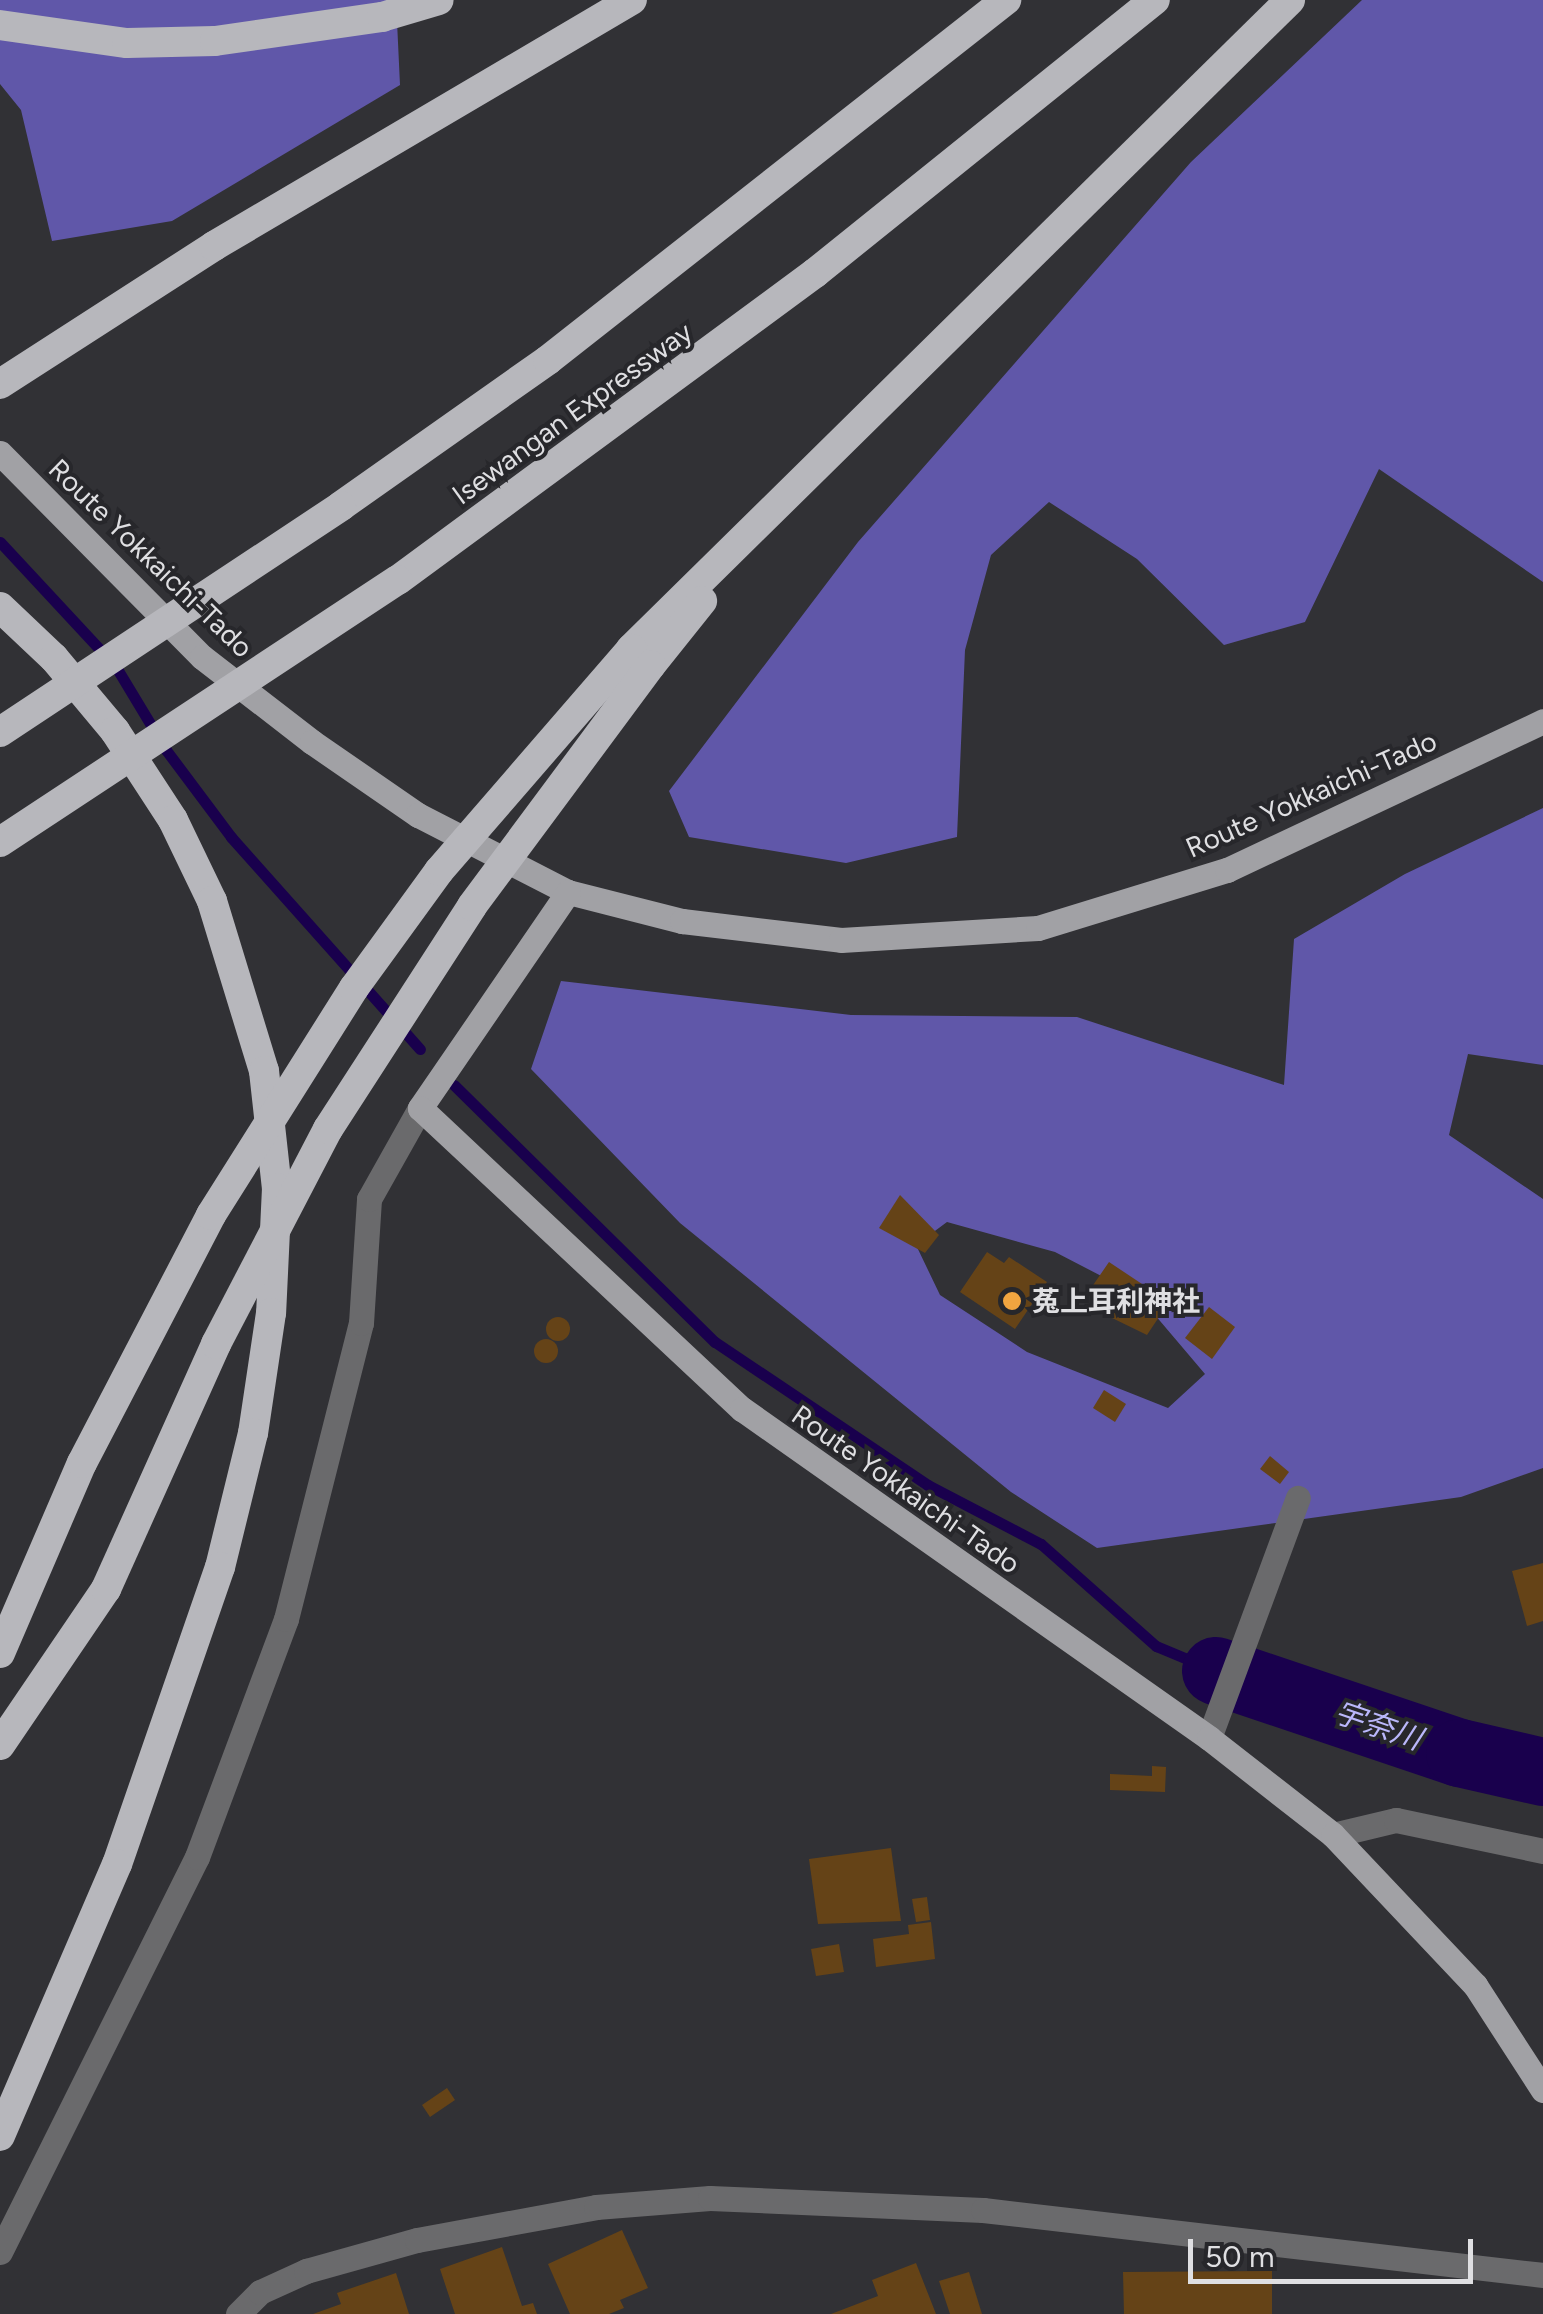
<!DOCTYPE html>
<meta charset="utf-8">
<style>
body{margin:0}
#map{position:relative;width:1543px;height:2314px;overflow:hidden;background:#313135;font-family:Figtree,"Noto Sans JP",sans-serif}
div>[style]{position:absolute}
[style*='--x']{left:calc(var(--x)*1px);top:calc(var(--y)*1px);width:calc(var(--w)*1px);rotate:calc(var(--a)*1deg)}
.forest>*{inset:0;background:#6057a9}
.stream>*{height:11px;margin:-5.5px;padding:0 5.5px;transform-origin:5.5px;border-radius:5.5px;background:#19004d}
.river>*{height:68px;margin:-34px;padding:0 34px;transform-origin:34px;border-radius:34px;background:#19004d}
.building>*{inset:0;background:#654317}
.round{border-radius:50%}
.minor>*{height:25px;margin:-12.5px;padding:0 12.5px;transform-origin:12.5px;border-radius:12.5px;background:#6a6a6c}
.major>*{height:25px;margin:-12.5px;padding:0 12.5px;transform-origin:12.5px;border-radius:12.5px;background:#a1a1a5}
.highway>*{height:30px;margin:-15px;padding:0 15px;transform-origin:15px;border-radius:15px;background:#b7b7bc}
.highway-bridge>*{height:30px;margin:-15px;padding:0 15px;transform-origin:15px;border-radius:15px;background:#b7b7bc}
.dots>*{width:28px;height:28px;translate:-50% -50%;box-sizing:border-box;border:5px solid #27272b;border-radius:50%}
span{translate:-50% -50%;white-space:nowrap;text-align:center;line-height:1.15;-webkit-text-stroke:8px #27272b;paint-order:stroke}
.street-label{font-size:28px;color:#dfdfe2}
.poi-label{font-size:28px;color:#dfdfe2;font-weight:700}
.left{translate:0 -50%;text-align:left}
.water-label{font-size:30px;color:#bab7fa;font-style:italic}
.scale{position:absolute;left:1188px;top:2239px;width:285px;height:45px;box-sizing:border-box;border:5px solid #dfdfe2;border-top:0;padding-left:12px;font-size:30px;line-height:35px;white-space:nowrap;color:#dfdfe2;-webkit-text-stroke:8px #27272b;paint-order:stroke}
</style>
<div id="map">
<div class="forest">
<div style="clip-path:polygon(0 0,396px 0,400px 85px,172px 221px,52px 241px,21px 110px,0 84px)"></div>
<div style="clip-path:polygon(1362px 0,1543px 0,1543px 582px,1379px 469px,1305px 622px,1224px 645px,1137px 559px,1049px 502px,991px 555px,965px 650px,957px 837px,846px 863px,689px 837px,669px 791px,858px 542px,1191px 162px)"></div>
<div style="clip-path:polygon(evenodd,1543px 808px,1543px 1065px,1468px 1054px,1449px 1135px,1543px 1199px,1543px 1468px,1461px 1497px,1097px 1548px,1011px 1492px,680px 1223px,531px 1069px,561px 981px,851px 1015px,1077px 1017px,1284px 1085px,1294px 939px,1405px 874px,1543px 808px,947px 1222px,1055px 1252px,1138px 1295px,1205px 1374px,1168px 1408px,1027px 1352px,940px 1295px,916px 1245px,947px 1222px)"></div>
</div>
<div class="stream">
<div style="--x:0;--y:542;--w:171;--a:47.1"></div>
<div style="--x:116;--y:667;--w:97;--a:58.9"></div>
<div style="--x:166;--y:750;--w:109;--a:53.2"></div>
<div style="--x:231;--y:837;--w:284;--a:48.3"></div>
<div style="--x:454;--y:1085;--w:366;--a:44.6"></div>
<div style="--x:715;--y:1342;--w:257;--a:33.9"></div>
<div style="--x:928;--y:1485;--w:127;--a:27.6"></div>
<div style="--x:1041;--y:1544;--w:154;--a:41.6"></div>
<div style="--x:1156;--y:1646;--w:65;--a:22.6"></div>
</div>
<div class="river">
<div style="--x:1216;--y:1671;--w:257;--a:18.6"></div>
<div style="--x:1460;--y:1753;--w:85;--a:12.9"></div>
</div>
<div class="building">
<div style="clip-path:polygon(900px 1195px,939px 1235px,925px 1253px,879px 1228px)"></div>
<div style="clip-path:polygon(987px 1252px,1004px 1263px,1009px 1257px,1047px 1282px,1015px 1329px,960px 1292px)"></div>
<div style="clip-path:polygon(1109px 1262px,1169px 1302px,1147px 1335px,1108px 1316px,1114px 1307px,1089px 1291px)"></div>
<div style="clip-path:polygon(1209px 1307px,1235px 1327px,1212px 1359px,1185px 1338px)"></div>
<div class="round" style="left:546px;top:1317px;width:24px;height:24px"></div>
<div class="round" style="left:534px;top:1339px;width:24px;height:24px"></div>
<div style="clip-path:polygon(1104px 1390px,1126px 1404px,1115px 1422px,1093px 1408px)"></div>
<div style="clip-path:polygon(1270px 1456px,1289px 1472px,1280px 1484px,1260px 1469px)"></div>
<div style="clip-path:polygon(1543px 1563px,1543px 1621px,1527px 1626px,1512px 1571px)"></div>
<div style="clip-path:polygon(1152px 1766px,1166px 1767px,1165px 1792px,1110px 1790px,1110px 1774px,1152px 1776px)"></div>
<div style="clip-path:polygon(891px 1848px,901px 1921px,818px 1924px,809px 1859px)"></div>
<div style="clip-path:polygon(927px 1897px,930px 1920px,916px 1922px,912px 1899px)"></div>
<div style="clip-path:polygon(931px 1922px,935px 1959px,876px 1967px,873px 1939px,909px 1934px,908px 1925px)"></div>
<div style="clip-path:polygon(839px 1944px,844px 1972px,816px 1976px,811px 1949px)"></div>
<div style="clip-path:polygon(447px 2088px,455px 2100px,430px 2117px,422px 2105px)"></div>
<div style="clip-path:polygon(622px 2230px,648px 2288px,620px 2300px,624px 2308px,609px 2314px,570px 2314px,548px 2264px)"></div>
<div style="clip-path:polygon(502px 2247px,522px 2306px,533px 2303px,537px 2314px,455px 2314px,440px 2269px)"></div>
<div style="clip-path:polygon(916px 2263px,936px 2314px,831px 2314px,878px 2296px,872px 2280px)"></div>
<div style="clip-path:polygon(1272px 2271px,1272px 2314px,1124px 2314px,1123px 2272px)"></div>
<div style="clip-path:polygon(969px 2272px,982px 2314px,950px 2314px,939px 2281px)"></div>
<div style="clip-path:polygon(396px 2273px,409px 2314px,313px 2314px,341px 2304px,337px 2293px)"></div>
</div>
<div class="minor">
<div style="--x:1209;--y:1738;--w:256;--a:-69.7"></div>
<div style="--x:1333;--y:1835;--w:65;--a:-13.4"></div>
<div style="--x:1396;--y:1820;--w:150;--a:11.9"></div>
<div style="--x:0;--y:2252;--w:441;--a:-63.5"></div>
<div style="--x:197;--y:1857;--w:254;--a:-69.5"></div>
<div style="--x:286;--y:1619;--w:305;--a:-75.8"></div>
<div style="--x:361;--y:1323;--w:124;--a:-86.3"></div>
<div style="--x:369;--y:1199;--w:104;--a:-60.7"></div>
<div style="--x:238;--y:2314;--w:31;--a:-45"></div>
<div style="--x:260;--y:2292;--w:51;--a:-24.5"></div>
<div style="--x:306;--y:2271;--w:115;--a:-15.6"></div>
<div style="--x:417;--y:2240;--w:182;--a:-10.4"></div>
<div style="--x:596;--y:2207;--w:114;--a:-4.5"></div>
<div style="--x:710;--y:2198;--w:273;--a:2.5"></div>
<div style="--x:983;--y:2210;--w:564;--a:6.62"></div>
</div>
<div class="major">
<div style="--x:0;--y:453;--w:287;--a:45.3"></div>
<div style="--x:202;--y:657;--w:139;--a:37.7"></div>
<div style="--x:312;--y:742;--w:129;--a:34.6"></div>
<div style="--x:418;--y:815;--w:169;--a:27.2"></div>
<div style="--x:568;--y:892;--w:118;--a:14.3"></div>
<div style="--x:682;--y:921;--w:160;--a:6.8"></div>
<div style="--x:841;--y:940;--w:197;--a:-3.5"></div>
<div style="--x:1038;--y:928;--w:198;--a:-17.1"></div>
<div style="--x:1227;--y:870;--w:349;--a:-25.2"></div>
<div style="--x:568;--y:892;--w:262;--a:124.4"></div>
<div style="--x:420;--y:1108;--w:441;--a:43.1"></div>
<div style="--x:742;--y:1409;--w:571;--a:35.16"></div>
<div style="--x:1209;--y:1738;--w:157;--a:38"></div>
<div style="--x:1333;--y:1835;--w:207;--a:46.6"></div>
<div style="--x:1475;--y:1985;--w:125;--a:57.1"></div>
</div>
<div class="highway">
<div style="--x:0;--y:25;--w:128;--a:8.1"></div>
<div style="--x:127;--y:43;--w:88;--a:-1.3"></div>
<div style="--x:215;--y:41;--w:169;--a:-8.2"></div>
<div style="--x:382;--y:17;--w:59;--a:-16.6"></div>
<div style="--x:0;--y:384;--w:255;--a:-32.8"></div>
<div style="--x:214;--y:246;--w:485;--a:-30.5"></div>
<div style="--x:341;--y:506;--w:253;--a:-35.2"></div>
<div style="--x:548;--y:360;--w:583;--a:-38.17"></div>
<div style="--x:398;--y:580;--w:518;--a:-36.36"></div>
<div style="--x:815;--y:273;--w:436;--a:-38.8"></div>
<div style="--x:631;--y:649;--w:925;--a:-44.56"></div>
<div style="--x:651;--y:665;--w:82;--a:-51.4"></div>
<div style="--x:0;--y:1653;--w:207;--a:-66.7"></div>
</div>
<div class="highway-bridge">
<div style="--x:0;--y:607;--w:74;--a:43.4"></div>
<div style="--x:54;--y:658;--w:95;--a:50.1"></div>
<div style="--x:115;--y:731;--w:106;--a:56.9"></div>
<div style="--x:173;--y:820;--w:90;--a:64.3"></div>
<div style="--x:212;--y:901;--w:178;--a:73"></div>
<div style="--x:264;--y:1071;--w:118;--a:83.7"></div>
<div style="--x:277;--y:1188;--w:125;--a:92.7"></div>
<div style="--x:271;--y:1313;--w:121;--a:98.5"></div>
<div style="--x:253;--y:1433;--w:138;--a:103.8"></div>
<div style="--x:220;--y:1567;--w:314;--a:109.1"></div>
<div style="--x:117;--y:1864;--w:296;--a:113.3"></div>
<div style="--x:0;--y:732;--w:409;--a:-33.5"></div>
<div style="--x:0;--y:842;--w:476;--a:-33.4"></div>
<div style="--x:82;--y:1463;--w:280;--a:-62.5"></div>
<div style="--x:211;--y:1215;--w:268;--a:-57.8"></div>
<div style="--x:354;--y:988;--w:145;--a:-54"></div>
<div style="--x:439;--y:871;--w:294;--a:-49.1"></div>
<div style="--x:0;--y:1745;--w:189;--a:-55.8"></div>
<div style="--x:106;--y:1589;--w:269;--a:-65.8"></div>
<div style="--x:216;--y:1344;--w:242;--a:-62.5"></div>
<div style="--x:328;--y:1129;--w:265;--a:-57.1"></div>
<div style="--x:472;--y:906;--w:300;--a:-53.4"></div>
</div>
<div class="dots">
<div style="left:1012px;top:1301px;background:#f1a540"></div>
</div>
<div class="street-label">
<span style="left:572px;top:413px;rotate:-36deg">Isewangan Expressway</span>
<span style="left:151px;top:558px;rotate:44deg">Route Yokkaichi-Tado</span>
<span style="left:1311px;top:794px;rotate:-24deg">Route Yokkaichi-Tado</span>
<span style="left:906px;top:1489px;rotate:35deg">Route Yokkaichi-Tado</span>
</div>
<div class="poi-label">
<span class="left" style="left:1032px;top:1301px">菟上耳利神社</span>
</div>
<div class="water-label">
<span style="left:1378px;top:1726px;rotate:19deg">宇奈川</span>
</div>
<div class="scale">50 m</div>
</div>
